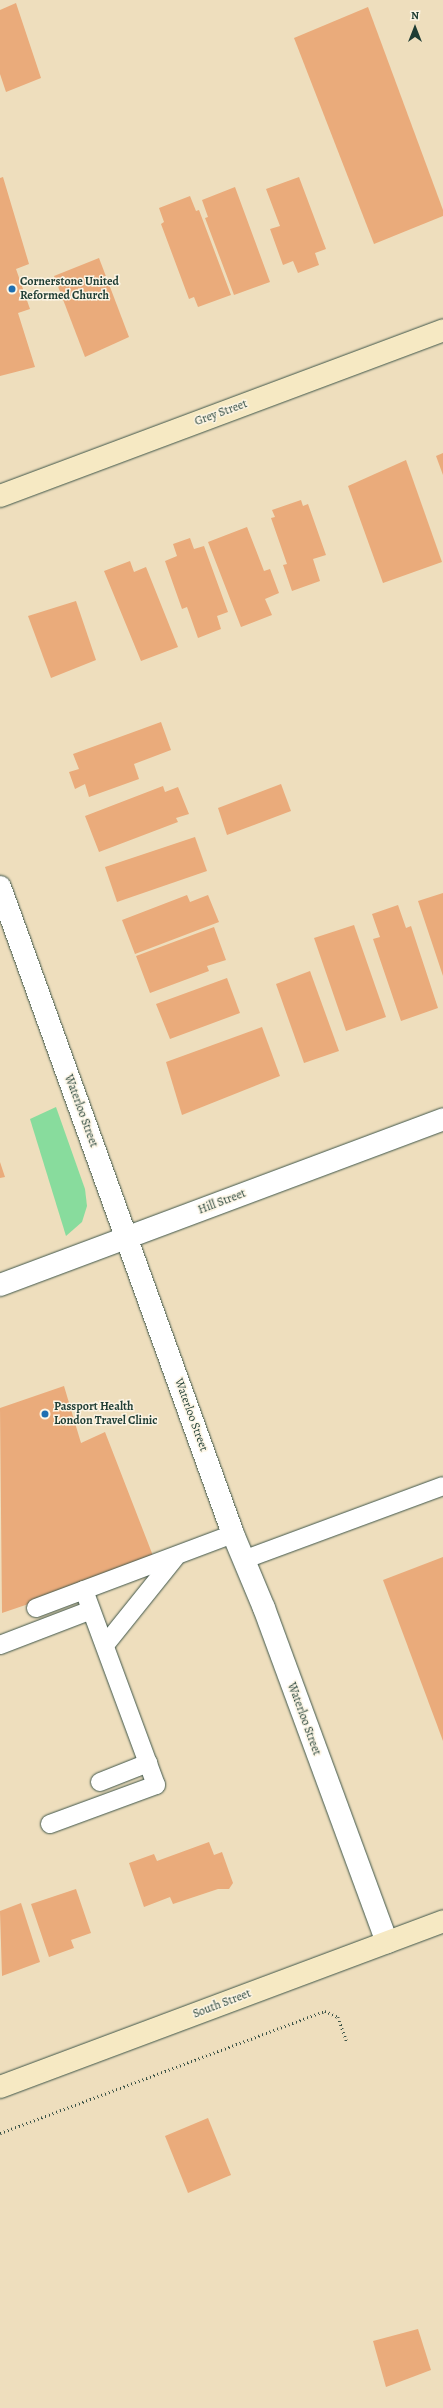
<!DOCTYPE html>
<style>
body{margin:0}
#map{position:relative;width:443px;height:2408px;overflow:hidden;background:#eedebd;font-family:Alegreya,serif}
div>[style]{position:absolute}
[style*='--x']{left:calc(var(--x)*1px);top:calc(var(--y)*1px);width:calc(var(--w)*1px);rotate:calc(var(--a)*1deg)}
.green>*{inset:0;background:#88dc9d}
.building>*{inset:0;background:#eaab7b}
.path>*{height:2.5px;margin-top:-1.25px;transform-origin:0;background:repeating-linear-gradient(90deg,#3e5549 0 1px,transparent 0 4px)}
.roads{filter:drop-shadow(0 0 1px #3e5549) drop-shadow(0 0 1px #3e5549)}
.lane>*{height:18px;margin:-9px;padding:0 9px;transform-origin:9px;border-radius:9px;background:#fff}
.street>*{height:22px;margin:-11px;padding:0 11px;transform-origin:11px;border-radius:11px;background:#fff}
.secondary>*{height:22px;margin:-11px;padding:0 11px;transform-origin:11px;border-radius:11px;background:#f6e9c3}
.dots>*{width:11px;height:11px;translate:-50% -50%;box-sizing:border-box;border:2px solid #fcf5e5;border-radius:50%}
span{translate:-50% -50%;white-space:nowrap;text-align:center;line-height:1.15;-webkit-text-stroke:3px #fcf5e5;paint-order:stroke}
.poi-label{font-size:12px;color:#1f3d34;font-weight:700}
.left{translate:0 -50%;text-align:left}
.street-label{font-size:12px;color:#1f3d34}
.north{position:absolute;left:395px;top:8px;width:40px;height:40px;-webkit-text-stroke:3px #fcf5e5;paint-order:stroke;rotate:0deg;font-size:11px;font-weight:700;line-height:16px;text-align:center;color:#1f3d34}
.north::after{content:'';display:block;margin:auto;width:14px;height:18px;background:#1f3d34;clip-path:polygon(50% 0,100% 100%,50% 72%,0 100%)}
</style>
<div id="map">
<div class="green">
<div style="clip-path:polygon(56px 1107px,85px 1189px,87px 1206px,82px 1222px,66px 1236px,30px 1119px)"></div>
</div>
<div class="building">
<div style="clip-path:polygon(16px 3px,41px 78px,6px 92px,0 74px,0 10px)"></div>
<div style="clip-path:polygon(368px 7px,443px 210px,443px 216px,374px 244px,294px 38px)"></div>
<div style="clip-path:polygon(3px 177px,29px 264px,16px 269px,30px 309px,18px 313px,35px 367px,0 376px,0 178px)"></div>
<div style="clip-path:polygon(299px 177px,326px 249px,315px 253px,319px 265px,298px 273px,293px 261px,283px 265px,270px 229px,280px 226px,266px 189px)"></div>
<div style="clip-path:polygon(235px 187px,270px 282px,234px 295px,205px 218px,208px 217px,202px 200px)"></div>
<div style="clip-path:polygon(190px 196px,196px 211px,199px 210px,231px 295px,198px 307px,194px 297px,189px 299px,161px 224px,164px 222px,159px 208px)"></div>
<div style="clip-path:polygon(99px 258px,129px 337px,85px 357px,54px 276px)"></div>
<div style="clip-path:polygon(443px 453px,443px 475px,436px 456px)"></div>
<div style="clip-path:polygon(406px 460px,442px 562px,383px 583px,348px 486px)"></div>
<div style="clip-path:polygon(301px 500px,303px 506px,308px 504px,326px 555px,313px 559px,320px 581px,292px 591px,283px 565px,287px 564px,271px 518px,275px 517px,272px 510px)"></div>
<div style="clip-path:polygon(247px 527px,264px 571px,270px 569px,279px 593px,265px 599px,272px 615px,241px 627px,208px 542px)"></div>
<div style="clip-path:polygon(190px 538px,194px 549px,204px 546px,228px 612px,217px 616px,221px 629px,198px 638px,187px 607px,182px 609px,165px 561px,177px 556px,173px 544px)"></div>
<div style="clip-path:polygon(130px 561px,134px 572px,146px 567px,178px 647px,141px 661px,104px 571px)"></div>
<div style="clip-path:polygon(76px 601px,96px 660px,51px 678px,28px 616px)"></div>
<div style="clip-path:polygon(161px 722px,171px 750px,134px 764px,139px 779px,89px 797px,85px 784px,75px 789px,69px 772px,79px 769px,73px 754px)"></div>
<div style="clip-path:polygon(281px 784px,291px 811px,227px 835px,218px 808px)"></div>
<div style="clip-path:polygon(163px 786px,165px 792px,178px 787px,189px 814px,176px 818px,178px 822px,99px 852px,85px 816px)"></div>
<div style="clip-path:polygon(195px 837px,207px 871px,117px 902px,105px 867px)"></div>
<div style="clip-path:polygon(443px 893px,443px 976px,418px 901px)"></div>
<div style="clip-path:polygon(187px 895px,190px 902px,208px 895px,219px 922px,135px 954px,122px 920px)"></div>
<div style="clip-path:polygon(398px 905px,406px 928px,411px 926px,438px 1008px,401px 1021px,373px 939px,380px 937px,372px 914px)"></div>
<div style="clip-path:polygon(354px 925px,386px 1017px,346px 1031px,314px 938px)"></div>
<div style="clip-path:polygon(214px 927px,226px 960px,207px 966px,209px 971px,150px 993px,136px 956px)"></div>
<div style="clip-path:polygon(310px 971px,339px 1051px,304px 1063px,276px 984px)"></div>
<div style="clip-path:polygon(227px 978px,240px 1013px,170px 1039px,156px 1004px)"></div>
<div style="clip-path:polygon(262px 1027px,280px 1076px,182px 1115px,166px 1062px)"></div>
<div style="clip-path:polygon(0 1162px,5px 1177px,0 1178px)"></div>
<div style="clip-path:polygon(64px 1386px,81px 1443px,105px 1432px,155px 1561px,2px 1613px,0 1408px)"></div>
<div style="clip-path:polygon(443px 1557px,443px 1741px,383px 1580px)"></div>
<div style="clip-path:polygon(209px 1842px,214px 1855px,222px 1852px,233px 1883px,229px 1889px,218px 1889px,173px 1904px,170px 1897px,144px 1907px,129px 1863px,154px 1854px,157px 1861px)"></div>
<div style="clip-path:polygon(76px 1889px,91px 1933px,71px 1940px,74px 1948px,49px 1957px,31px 1904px)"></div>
<div style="clip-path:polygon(21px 1903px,40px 1962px,2px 1976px,0 1911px)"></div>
<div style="clip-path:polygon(208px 2118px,231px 2175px,188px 2193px,165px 2136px)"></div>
<div style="clip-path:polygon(418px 2329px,431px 2370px,386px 2387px,373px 2341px)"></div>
</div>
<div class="path">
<div style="--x:0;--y:2133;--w:347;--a:-20.6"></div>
<div style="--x:325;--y:2011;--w:14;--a:25"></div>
<div style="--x:338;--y:2017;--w:27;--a:70"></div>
</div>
<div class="roads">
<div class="lane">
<div style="--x:36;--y:1608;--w:210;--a:-20.6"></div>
<div style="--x:233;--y:1534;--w:28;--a:69"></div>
<div style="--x:243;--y:1560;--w:213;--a:-20.3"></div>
<div style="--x:0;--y:1645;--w:97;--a:-21"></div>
<div style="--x:105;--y:1645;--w:112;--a:-51.2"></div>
<div style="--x:100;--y:1782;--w:52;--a:-21.6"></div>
<div style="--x:50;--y:1824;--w:113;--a:-20.2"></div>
<div style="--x:156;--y:1785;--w:208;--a:-110.3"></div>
</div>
<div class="street">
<div style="--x:0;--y:887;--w:688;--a:70.19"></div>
<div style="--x:233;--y:1534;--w:80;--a:67.3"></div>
<div style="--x:264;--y:1608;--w:356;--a:69.8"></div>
<div style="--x:0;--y:1285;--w:473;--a:-20.5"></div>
</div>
<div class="secondary">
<div style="--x:0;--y:496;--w:473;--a:-20.5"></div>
<div style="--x:0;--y:2087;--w:473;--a:-20.5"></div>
</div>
</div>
<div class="dots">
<div style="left:12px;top:289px;background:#1f6fb2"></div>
<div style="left:45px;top:1414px;background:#1f6fb2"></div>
</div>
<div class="poi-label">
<span class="left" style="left:20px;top:289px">Cornerstone United<br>Reformed Church</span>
<span class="left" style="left:54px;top:1414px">Passport Health<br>London Travel Clinic</span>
</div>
<div class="street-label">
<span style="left:221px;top:413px;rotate:-20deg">Grey Street</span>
<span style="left:81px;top:1111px;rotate:70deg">Waterloo Street</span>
<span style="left:222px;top:1202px;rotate:-21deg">Hill Street</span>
<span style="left:191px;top:1415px;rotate:70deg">Waterloo Street</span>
<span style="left:304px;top:1719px;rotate:70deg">Waterloo Street</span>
<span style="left:222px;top:2004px;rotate:-21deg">South Street</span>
</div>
<div class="north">N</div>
</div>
